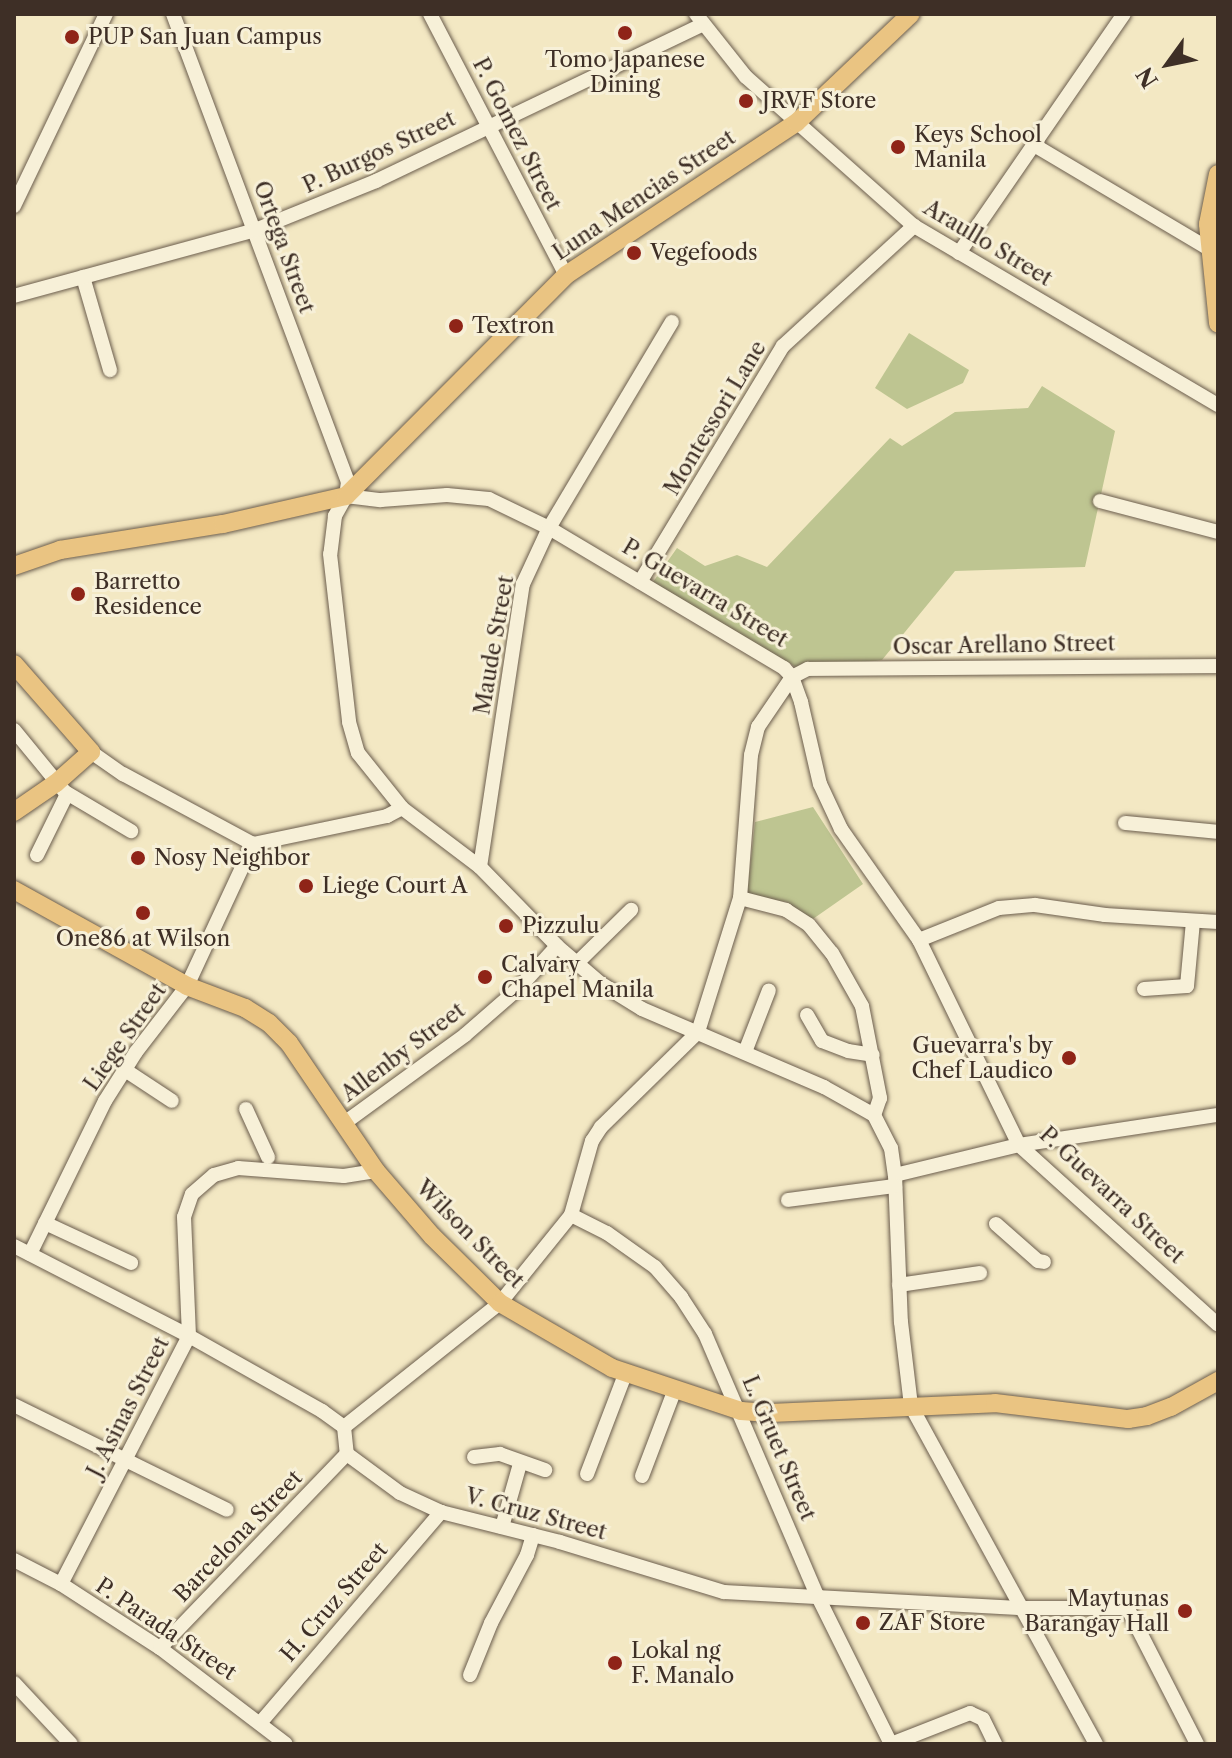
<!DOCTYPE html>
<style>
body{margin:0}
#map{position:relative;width:1232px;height:1758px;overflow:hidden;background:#f3e8c3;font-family:"Libre Caslon Text",serif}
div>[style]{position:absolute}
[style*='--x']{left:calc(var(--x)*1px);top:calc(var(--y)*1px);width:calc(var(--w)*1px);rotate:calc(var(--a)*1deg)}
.green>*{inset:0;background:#bec591}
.roads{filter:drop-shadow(0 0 2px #6b5d4d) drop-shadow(0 0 2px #6b5d4d)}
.minor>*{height:14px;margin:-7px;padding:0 7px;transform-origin:7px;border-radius:7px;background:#f7f0d8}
.major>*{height:18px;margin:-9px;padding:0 9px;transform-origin:9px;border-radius:9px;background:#eac482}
.dots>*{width:22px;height:22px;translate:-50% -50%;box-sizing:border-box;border:4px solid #f7f0d8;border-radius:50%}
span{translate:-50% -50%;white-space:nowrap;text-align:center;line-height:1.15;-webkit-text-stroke:6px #f7f0d8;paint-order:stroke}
.poi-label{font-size:22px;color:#3e2f26}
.left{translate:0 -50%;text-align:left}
.right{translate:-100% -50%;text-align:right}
.street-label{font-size:22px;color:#3e2f26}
.frame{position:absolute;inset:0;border:16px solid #3e2f26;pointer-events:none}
.north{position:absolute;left:1128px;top:24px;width:80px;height:80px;-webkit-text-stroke:6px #f7f0d8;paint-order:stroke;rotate:237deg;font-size:22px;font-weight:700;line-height:32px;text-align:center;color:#3e2f26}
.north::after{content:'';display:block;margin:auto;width:28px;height:36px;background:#3e2f26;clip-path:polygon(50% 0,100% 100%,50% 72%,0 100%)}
</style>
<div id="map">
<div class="green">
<div style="clip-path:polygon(909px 333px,969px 370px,963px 383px,907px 409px,875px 388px)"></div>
<div style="clip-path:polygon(1042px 386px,1115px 431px,1085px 567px,955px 571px,882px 660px,801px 670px,653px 582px,677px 548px,705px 566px,737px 555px,767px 567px,890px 438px,902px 446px,955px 412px,1028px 408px)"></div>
<div style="clip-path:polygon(813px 807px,863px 884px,810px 921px,787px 902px,747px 895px,755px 822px)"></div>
</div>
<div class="roads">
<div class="minor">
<div style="--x:173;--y:14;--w:500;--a:69.5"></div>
<div style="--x:348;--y:482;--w:14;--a:98"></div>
<div style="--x:346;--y:496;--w:23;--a:119"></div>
<div style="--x:335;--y:516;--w:38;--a:97"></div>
<div style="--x:330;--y:554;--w:169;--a:83.5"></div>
<div style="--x:349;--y:722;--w:32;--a:74"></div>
<div style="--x:358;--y:753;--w:70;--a:51.3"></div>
<div style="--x:402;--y:808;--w:98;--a:37.1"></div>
<div style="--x:480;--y:867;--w:110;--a:45.7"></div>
<div style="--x:557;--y:946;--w:57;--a:40.7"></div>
<div style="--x:600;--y:983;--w:49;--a:31.8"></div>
<div style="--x:642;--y:1009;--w:198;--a:23.2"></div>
<div style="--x:824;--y:1087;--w:57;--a:29.2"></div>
<div style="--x:874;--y:1115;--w:37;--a:63"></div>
<div style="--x:891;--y:1148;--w:27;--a:82"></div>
<div style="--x:895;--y:1175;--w:147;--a:87.7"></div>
<div style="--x:901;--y:1322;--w:85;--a:83.2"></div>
<div style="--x:911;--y:1406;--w:385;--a:61.3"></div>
<div style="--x:430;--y:14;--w:294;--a:62.5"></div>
<div style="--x:696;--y:14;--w:80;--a:51.6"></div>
<div style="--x:746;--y:77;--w:225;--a:41.6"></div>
<div style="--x:914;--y:226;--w:353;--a:30.5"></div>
<div style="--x:1034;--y:145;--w:212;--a:30.7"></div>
<div style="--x:14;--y:206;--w:213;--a:-64.4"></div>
<div style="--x:959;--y:253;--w:290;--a:-55.4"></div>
<div style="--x:83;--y:277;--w:97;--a:73.8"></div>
<div style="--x:14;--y:296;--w:250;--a:-15.3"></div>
<div style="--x:255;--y:230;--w:131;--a:-22"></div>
<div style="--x:376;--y:181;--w:361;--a:-25.6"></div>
<div style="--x:346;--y:496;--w:35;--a:7"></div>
<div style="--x:381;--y:500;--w:66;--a:-4.3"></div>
<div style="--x:447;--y:495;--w:42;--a:5.4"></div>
<div style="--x:489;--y:499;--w:67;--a:25.8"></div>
<div style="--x:549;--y:528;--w:274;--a:30.8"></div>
<div style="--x:784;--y:668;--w:12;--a:48"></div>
<div style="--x:792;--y:677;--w:27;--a:70"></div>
<div style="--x:801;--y:702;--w:84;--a:77"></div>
<div style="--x:820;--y:784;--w:50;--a:65"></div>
<div style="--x:841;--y:829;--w:136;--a:54.9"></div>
<div style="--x:919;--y:940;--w:228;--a:64"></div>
<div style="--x:1019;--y:1145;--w:268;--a:42.1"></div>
<div style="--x:1100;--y:501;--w:122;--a:14.7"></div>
<div style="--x:640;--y:582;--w:276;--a:-58.8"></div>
<div style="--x:783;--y:346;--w:178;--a:-42.5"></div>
<div style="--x:14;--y:730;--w:80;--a:50.6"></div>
<div style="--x:65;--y:792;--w:77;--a:30.6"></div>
<div style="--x:91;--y:752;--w:39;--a:35"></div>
<div style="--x:123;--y:774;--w:148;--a:28.3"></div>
<div style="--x:253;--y:844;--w:137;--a:-11.8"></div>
<div style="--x:387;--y:816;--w:17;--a:-28"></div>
<div style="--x:1125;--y:823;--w:93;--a:5.5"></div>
<div style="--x:37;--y:855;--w:68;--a:-63.8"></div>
<div style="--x:480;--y:867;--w:286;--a:-81.4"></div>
<div style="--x:523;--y:584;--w:62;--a:-65.1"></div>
<div style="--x:549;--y:528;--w:240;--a:-59.2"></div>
<div style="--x:740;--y:898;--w:48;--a:14.6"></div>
<div style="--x:786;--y:910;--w:27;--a:33"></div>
<div style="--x:809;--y:925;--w:36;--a:51"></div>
<div style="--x:832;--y:953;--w:61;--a:60.5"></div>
<div style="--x:862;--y:1006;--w:94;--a:78.9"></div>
<div style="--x:880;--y:1098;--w:18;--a:109"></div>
<div style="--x:919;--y:940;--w:86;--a:-21.8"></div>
<div style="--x:999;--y:908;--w:36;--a:-5"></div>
<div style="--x:1035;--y:905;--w:71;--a:8.1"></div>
<div style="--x:1105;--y:915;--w:113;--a:3.5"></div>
<div style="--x:577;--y:963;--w:76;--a:-44.5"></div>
<div style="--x:1144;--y:989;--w:43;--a:-4"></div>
<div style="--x:1187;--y:986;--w:65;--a:-84.7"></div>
<div style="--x:807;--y:1015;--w:30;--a:60"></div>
<div style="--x:822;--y:1041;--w:28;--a:21"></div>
<div style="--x:848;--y:1051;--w:25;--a:9"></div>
<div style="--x:745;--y:1052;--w:66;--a:-68.8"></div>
<div style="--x:125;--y:1070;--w:56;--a:33.4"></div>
<div style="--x:246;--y:1109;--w:53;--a:65.4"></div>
<div style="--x:343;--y:1124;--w:151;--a:-36.1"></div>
<div style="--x:465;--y:1035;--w:70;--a:-41"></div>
<div style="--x:518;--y:989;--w:58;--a:-47.8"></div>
<div style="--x:895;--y:1175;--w:128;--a:-13.6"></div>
<div style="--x:1019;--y:1145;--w:201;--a:-8.6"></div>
<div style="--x:788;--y:1200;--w:108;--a:-7.5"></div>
<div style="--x:571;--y:1215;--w:40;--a:26.6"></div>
<div style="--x:607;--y:1233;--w:59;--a:35.3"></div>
<div style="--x:655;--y:1267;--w:40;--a:49"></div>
<div style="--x:681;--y:1297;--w:44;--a:57"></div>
<div style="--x:705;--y:1334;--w:284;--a:66.8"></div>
<div style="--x:817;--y:1595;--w:166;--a:63.6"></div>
<div style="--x:45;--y:1223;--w:95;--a:24.9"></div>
<div style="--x:996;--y:1224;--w:56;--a:41.4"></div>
<div style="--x:1038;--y:1261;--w:6;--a:9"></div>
<div style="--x:14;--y:1246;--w:197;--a:27.2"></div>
<div style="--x:189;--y:1336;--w:153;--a:29.4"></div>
<div style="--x:322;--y:1411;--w:27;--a:36"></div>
<div style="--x:344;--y:1427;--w:27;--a:84"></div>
<div style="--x:347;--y:1454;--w:66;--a:36.3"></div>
<div style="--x:400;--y:1493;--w:45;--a:24.9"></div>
<div style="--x:441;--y:1512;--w:123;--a:14.1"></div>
<div style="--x:560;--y:1542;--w:171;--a:17"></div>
<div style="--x:724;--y:1592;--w:295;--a:3.1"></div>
<div style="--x:1019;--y:1608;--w:103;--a:0"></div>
<div style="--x:1122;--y:1608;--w:8;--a:23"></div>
<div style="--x:1129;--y:1611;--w:149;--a:62.9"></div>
<div style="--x:30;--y:1254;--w:170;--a:-63.9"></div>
<div style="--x:105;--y:1101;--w:58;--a:-57.7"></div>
<div style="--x:136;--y:1052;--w:83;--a:-52.3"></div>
<div style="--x:187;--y:986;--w:157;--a:-65.1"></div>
<div style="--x:899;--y:1285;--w:82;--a:-8.4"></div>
<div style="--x:14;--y:1405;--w:237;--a:26.2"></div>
<div style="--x:344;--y:1427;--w:199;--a:-38.5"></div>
<div style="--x:500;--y:1303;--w:113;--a:-51.1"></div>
<div style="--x:571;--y:1215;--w:77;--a:-74.2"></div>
<div style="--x:592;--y:1141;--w:17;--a:-57"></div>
<div style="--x:601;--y:1127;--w:136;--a:-44.4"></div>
<div style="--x:698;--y:1032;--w:140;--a:-72.6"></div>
<div style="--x:740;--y:898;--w:143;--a:-85.6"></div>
<div style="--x:751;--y:755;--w:29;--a:-76"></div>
<div style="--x:758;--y:727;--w:60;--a:-55.8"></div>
<div style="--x:792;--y:677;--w:18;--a:-27"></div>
<div style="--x:808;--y:669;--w:410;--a:-0.4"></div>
<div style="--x:474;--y:1457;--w:26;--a:-7"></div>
<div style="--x:500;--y:1454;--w:48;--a:19.6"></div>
<div style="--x:587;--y:1474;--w:109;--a:-69.1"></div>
<div style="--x:642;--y:1476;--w:93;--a:-69.2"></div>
<div style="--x:502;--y:1527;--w:66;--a:-74.1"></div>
<div style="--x:14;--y:1560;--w:53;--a:27.1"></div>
<div style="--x:61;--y:1584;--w:118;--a:32.9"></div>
<div style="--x:160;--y:1648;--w:158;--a:37.3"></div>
<div style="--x:61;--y:1584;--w:279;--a:-62.7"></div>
<div style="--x:189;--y:1336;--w:119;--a:-92.4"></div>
<div style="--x:184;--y:1217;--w:24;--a:-71"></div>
<div style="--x:192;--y:1194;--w:29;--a:-41"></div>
<div style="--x:214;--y:1175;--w:25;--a:-16"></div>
<div style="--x:238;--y:1168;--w:106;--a:4.3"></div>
<div style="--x:344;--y:1176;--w:32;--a:-9"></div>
<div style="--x:160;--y:1648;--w:269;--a:-46.1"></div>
<div style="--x:470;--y:1675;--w:56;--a:-68"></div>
<div style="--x:491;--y:1623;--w:77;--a:-62.1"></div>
<div style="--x:527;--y:1555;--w:21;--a:-73"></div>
<div style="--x:14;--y:1683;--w:83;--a:46.9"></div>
<div style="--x:261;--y:1722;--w:277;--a:-49.4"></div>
<div style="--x:891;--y:1744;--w:85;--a:-21.4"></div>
<div style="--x:970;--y:1713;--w:14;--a:25"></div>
<div style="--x:983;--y:1719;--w:28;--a:64"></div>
</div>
<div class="major">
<div style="--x:1218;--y:174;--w:51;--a:101.3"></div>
<div style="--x:1208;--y:224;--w:100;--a:84.2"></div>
<div style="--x:14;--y:566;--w:49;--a:-19.2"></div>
<div style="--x:60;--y:550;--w:165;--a:-9.1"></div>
<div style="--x:223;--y:524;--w:126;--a:-12.8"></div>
<div style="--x:346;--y:496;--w:312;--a:-45.1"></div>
<div style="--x:566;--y:275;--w:276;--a:-33.5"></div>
<div style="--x:796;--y:123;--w:158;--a:-43.5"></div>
<div style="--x:14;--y:664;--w:117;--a:48.8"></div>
<div style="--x:91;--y:752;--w:47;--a:138.5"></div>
<div style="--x:56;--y:783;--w:51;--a:145.4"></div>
<div style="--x:14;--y:890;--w:198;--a:29"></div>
<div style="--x:187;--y:986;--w:62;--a:20.8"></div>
<div style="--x:245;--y:1008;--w:28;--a:32"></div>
<div style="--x:269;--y:1023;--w:28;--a:45"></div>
<div style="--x:289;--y:1043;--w:155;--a:55.8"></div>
<div style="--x:376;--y:1171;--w:86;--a:49.3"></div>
<div style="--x:432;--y:1236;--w:95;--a:44.6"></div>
<div style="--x:500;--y:1303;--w:129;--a:30.1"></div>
<div style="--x:612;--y:1368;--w:136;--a:18.4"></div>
<div style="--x:741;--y:1411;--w:29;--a:4"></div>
<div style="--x:770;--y:1413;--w:225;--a:-2.5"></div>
<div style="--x:995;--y:1403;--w:134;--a:6.9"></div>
<div style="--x:1128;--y:1419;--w:19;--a:-9"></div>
<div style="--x:1147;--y:1416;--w:26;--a:-21"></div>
<div style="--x:1171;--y:1407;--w:54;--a:-29"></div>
</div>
</div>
<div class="dots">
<div style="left:625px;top:33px;background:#8f2418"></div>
<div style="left:72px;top:37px;background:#8f2418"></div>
<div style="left:746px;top:101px;background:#8f2418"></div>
<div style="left:898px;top:147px;background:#8f2418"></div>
<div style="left:634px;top:253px;background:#8f2418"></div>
<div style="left:456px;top:326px;background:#8f2418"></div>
<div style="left:78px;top:594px;background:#8f2418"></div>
<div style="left:138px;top:858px;background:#8f2418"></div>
<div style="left:306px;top:886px;background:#8f2418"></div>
<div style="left:143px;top:913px;background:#8f2418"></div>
<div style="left:506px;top:926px;background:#8f2418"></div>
<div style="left:485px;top:977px;background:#8f2418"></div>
<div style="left:1069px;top:1058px;background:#8f2418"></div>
<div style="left:1185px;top:1611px;background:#8f2418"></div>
<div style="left:863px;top:1623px;background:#8f2418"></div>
<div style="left:615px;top:1663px;background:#8f2418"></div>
</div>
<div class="poi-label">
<span class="left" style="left:88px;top:37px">PUP San Juan Campus</span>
<span style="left:625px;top:72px">Tomo Japanese<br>Dining</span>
<span class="left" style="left:762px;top:101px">JRVF Store</span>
<span class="left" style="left:914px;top:147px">Keys School<br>Manila</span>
<span class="left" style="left:650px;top:253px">Vegefoods</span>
<span class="left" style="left:472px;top:326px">Textron</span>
<span class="left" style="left:94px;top:594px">Barretto<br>Residence</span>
<span class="left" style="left:154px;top:858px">Nosy Neighbor</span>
<span class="left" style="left:322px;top:886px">Liege Court A</span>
<span class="left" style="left:522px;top:926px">Pizzulu</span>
<span style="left:143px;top:939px">One86 at Wilson</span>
<span class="left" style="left:501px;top:977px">Calvary<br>Chapel Manila</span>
<span class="right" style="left:1053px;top:1058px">Guevarra's by<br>Chef Laudico</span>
<span class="right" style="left:1169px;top:1611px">Maytunas<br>Barangay Hall</span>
<span class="left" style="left:879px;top:1623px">ZAF Store</span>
<span class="left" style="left:631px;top:1663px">Lokal ng<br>F. Manalo</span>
</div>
<div class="street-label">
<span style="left:517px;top:134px;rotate:63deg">P. Gomez Street</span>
<span style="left:379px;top:152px;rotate:-25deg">P. Burgos Street</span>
<span style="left:644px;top:195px;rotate:-34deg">Luna Mencias Street</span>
<span style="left:988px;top:243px;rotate:31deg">Araullo Street</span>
<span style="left:284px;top:247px;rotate:70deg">Ortega Street</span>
<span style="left:715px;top:418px;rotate:-59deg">Montessori Lane</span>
<span style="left:705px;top:593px;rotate:31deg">P. Guevarra Street</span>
<span style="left:494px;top:645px;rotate:-80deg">Maude Street</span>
<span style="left:1004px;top:645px;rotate:-1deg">Oscar Arellano Street</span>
<span style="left:125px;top:1037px;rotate:-55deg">Liege Street</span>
<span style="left:403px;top:1052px;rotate:-37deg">Allenby Street</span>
<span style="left:1112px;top:1195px;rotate:43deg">P. Guevarra Street</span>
<span style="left:470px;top:1234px;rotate:45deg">Wilson Street</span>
<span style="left:128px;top:1407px;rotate:-63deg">J. Asinas Street</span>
<span style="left:779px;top:1448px;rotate:67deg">L. Gruet Street</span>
<span style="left:536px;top:1514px;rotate:15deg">V. Cruz Street</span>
<span style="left:238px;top:1536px;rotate:-46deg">Barcelona Street</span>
<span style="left:334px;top:1602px;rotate:-49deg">H. Cruz Street</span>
<span style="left:166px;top:1629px;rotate:34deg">P. Parada Street</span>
</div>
<div class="frame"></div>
<div class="north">N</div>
</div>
